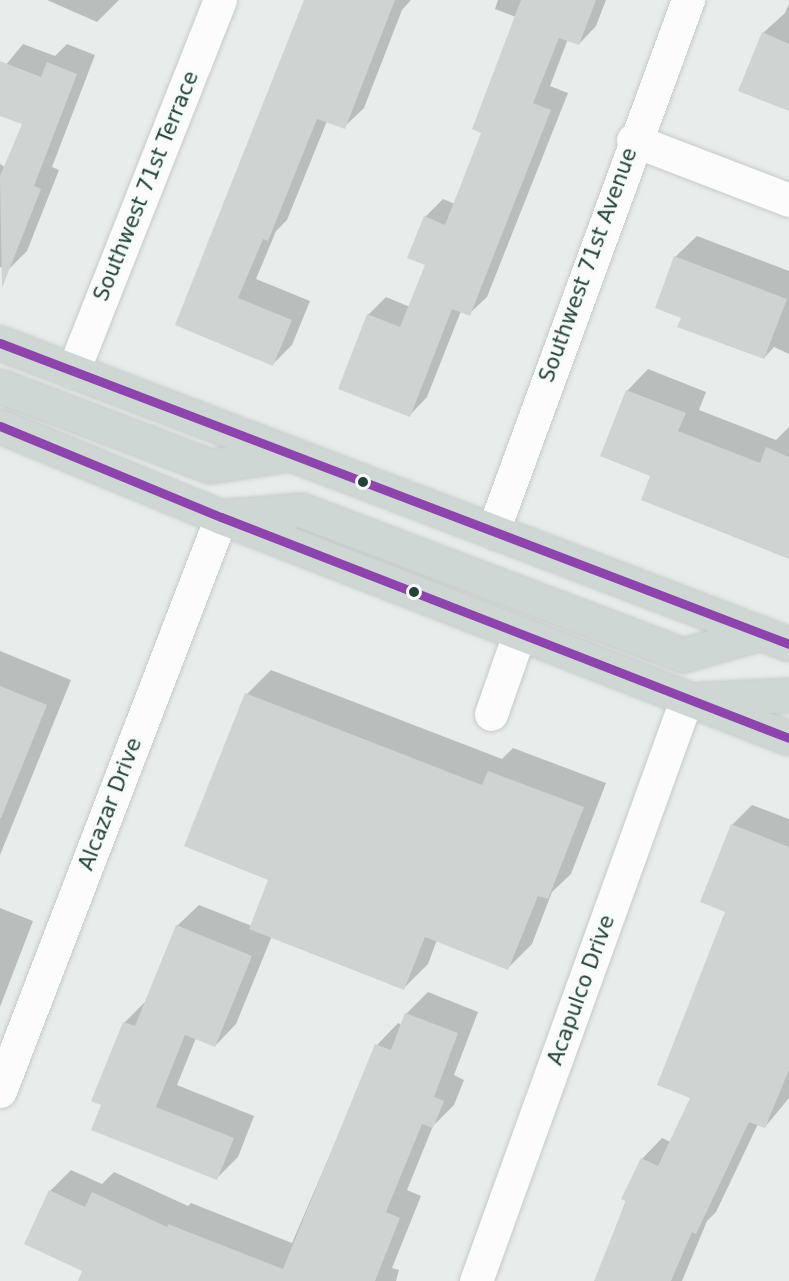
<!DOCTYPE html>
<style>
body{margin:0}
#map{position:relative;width:789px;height:1281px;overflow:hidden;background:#e8edeb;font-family:"DejaVu Sans",sans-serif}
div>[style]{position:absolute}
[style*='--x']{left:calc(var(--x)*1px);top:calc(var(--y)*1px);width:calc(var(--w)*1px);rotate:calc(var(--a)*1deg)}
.shadow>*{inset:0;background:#0003}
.building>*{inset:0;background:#cfd4d2}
.roads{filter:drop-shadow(0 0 2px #c5cac8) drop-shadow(0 0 2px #c5cac8)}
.minor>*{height:33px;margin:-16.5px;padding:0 16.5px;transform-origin:16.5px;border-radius:16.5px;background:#fcfcfc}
.major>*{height:33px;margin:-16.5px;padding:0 16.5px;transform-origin:16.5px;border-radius:16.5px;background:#cfd7d5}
.bus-1>*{height:9px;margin:-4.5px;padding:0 4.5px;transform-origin:4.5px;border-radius:4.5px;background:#8e44ad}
.dots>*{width:16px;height:16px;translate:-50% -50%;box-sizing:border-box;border:3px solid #f7fbf9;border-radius:50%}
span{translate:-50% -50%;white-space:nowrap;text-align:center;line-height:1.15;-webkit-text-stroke:6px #f7fbf9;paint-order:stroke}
.street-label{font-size:21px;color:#24423a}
</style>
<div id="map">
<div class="shadow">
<div style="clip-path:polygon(47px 0,119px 0,97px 22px)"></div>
<div style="clip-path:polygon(306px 0,411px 0,402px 10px,364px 108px,344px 127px,327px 121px,287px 220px,276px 231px,256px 279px,310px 301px,292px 345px,273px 364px,177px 325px)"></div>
<div style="clip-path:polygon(498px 0,606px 0,596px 26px,579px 44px,568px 39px,550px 86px,568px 93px,487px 297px,469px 314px,461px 311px,427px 397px,410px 415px,368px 315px,386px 297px,410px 307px,427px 264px,425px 217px,443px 199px,455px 204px,483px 132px,516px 17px,495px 9px)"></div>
<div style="clip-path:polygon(789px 4px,789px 110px,763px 33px,785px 13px)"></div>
<div style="clip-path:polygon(23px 44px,55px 56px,67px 44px,95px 55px,52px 167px,59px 170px,27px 251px,8px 270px,0 267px,0 164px,5px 167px,24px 124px,0 114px,0 72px)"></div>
<div style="clip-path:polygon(697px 236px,789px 271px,789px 354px,774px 347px,764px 358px,683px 317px,675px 257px)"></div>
<div style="clip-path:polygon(648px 369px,706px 392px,699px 410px,776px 440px,789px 427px,789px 558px,652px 475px,627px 391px)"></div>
<div style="clip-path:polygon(0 651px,71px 680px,0 855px)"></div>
<div style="clip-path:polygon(271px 670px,502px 759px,513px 748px,606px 783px,571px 874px,552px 892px,532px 944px,508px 968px,437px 940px,428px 964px,404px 988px,272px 936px,236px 1024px,215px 1046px,196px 1038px,177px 1085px,254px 1116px,238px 1157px,217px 1178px,103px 1104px,124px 1023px,146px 1001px,177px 926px,199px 905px,252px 926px,270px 879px,247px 694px)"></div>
<div style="clip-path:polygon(752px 805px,789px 819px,789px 1098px,765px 1127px,758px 1124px,716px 1212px,707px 1221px,682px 1281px,595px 1281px,642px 1159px,662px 1138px,671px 1142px,692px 1097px,727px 911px,732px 825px)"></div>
<div style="clip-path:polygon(0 908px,33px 921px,0 1007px)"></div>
<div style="clip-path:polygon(428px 992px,478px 1012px,454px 1075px,464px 1080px,454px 1105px,433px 1126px,407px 1190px,421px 1196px,392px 1268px,399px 1270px,396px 1281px,79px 1281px,84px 1271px,50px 1191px,71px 1170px,102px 1184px,114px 1172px,188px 1206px,191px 1203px,292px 1243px,377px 1045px,398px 1023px,402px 1025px,406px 1014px)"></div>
</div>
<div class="building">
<div style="clip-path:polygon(304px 0,395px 0,345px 129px,317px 119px,268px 241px,263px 239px,238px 298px,292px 320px,273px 366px,175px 325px)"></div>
<div style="clip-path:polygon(521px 0,596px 0,579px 45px,559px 38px,533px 103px,551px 110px,493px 257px,470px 316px,452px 309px,410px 417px,338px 389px,367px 314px,400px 327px,425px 265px,407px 258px,424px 216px,445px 225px,481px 133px,472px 129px)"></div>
<div style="clip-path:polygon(762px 32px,789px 44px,789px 111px,738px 91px)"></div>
<div style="clip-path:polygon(0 61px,41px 77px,47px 62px,77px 74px,34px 186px,41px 189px,2px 288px,0 176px,22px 124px,0 116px)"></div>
<div style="clip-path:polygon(674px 256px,787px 299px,764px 359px,677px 327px,681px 318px,655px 308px)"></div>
<div style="clip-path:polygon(626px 390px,686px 413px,678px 431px,760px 463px,766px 447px,789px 457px,789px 559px,641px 500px,650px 476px,600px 456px)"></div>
<div style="clip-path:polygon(0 686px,47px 705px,1px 818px,0 818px)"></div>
<div style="clip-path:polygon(245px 693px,482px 785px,488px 771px,584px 807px,548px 899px,538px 896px,508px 970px,425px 937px,404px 990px,249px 929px,268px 880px,184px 846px)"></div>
<div style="clip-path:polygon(731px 824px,789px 847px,789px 1070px,765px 1128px,749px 1122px,696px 1234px,692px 1232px,671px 1281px,594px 1281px,626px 1201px,621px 1199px,641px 1158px,658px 1166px,690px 1098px,657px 1085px,725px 912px,700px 902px)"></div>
<div style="clip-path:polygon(176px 925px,252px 956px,215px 1047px,185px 1035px,156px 1107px,234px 1138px,217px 1180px,91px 1130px,101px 1105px,91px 1101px,123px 1022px,135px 1026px)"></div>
<div style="clip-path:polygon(405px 1013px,458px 1033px,434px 1097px,444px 1101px,433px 1128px,422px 1124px,386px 1212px,400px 1218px,375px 1281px,78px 1281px,82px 1271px,24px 1244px,49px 1190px,85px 1207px,92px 1192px,167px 1227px,168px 1224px,283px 1269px,375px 1044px,391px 1050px)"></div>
</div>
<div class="roads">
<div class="minor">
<div style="--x:633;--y:140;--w:167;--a:21"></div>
<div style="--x:73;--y:371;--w:399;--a:-68.4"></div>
<div style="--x:493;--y:531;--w:566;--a:-69.84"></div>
<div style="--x:491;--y:714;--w:85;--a:-70.7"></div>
<div style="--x:0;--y:1091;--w:615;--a:-68.94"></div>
<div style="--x:476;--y:1281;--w:618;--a:-70.13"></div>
</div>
<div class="major">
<div style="--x:0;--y:343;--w:844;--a:20.88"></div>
<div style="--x:0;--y:386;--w:225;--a:20.9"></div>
<div style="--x:210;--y:466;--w:75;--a:-8.5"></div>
<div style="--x:0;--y:426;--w:239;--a:22.4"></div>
<div style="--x:221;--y:517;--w:609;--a:21.26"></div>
<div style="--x:229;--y:516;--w:72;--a:-4.8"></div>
<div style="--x:301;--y:510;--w:409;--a:20.8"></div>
<div style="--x:683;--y:655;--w:81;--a:-15.8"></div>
<div style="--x:701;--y:699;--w:88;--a:-2.6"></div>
</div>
</div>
<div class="bus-1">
<div style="--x:0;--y:343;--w:844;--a:20.88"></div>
<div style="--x:0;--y:426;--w:239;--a:22.4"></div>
<div style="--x:221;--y:517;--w:609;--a:21.26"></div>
</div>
<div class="dots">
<div style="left:363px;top:482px;background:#24423a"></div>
<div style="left:414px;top:592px;background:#24423a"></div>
</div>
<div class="street-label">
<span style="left:146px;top:186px;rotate:-68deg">Southwest 71st Terrace</span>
<span style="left:588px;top:265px;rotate:-70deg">Southwest 71st Avenue</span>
<span style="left:110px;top:804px;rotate:-69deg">Alcazar Drive</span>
<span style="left:581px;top:990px;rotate:-70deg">Acapulco Drive</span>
</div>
</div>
